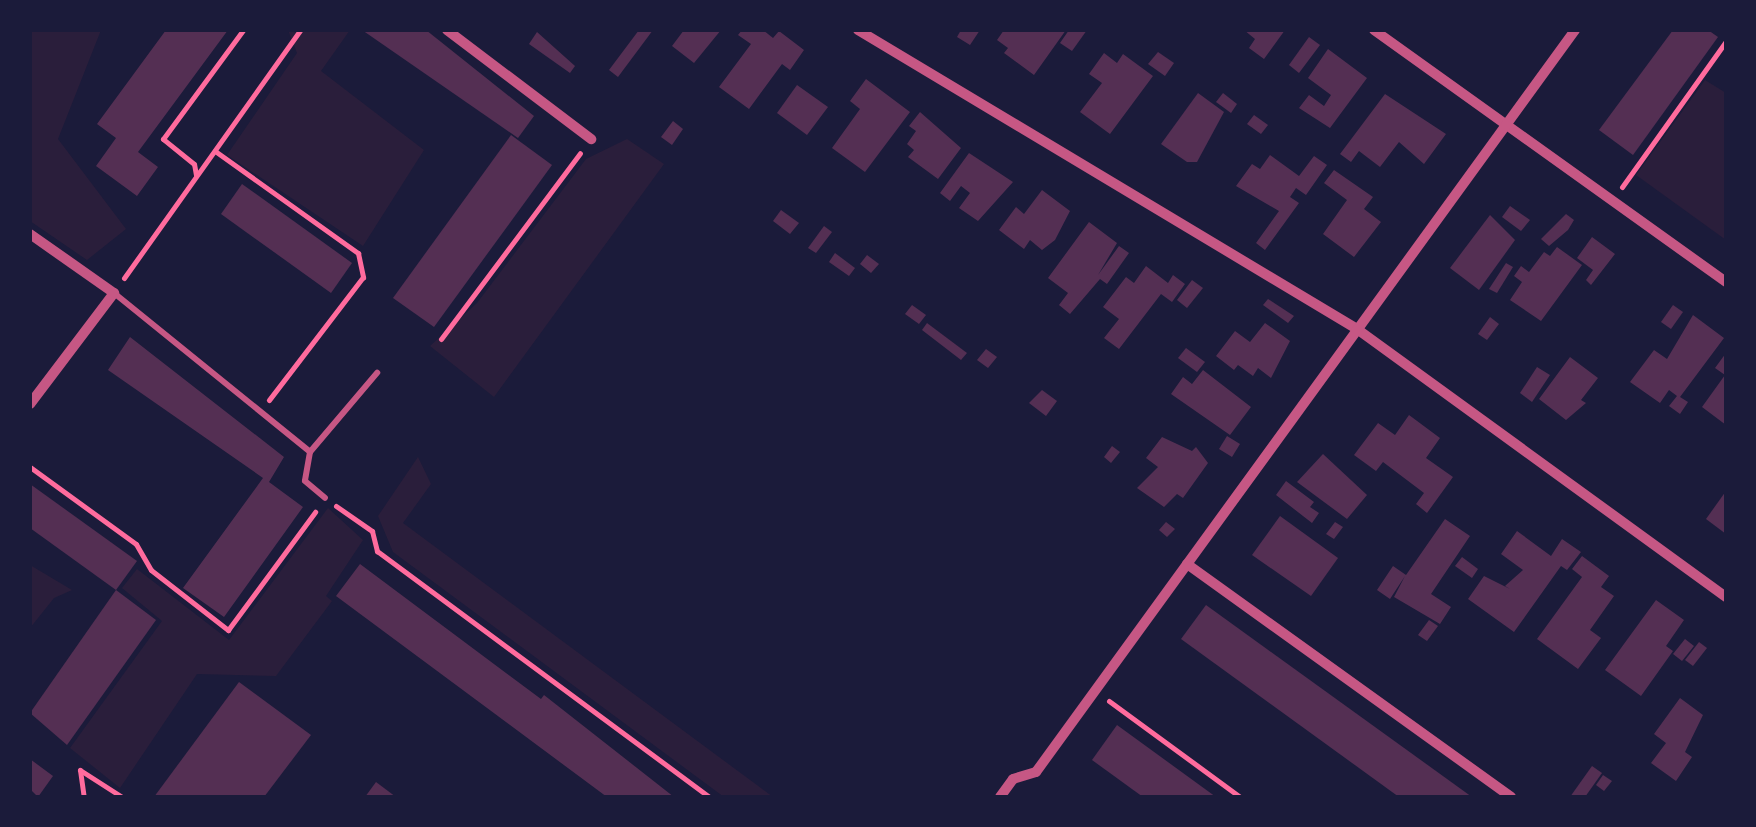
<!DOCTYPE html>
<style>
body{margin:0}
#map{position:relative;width:1756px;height:827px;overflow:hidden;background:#1b1b3a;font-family:"Work Sans",sans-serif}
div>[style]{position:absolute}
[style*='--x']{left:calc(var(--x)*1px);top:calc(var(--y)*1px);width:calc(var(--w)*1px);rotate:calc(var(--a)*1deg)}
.green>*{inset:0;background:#2a1e3b}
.building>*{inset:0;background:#542f53}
.path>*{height:5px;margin:-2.5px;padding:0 2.5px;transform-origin:2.5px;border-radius:2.5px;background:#ff6b9d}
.service>*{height:6px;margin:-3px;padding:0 3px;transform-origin:3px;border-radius:3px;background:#c65784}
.minor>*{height:10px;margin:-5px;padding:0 5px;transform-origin:5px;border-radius:5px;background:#c65784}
span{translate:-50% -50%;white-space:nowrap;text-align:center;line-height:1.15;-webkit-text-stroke:8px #1b1b3a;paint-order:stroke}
.frame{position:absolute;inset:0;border:32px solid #1b1b3a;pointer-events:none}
</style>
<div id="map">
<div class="green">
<div style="clip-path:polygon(30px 30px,101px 30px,58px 139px,126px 229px,87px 260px,30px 221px)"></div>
<div style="clip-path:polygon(288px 30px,350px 30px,321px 71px,424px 150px,363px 246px,227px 155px,297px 53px)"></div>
<div style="clip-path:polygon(1705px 80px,1726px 93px,1726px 240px,1636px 175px)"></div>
<div style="clip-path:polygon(627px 139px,664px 164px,494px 397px,430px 346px,477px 303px,586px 159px)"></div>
<div style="clip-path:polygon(418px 457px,431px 484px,403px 523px,773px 797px,724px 797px,393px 552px,378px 516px)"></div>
<div style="clip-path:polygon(328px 508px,363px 540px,326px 596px,332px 601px,276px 676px,197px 674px,120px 788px,70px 748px,162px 621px,122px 588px,137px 569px,229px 640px)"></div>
<div style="clip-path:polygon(30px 565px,72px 590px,54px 598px,30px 628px)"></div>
</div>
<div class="building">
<div style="clip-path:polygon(166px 30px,228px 30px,138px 152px,158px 167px,137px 196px,96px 166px,116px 138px,97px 124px)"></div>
<div style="clip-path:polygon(362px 30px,426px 30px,534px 116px,518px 138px)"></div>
<div style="clip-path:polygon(639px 30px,653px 30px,618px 77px,609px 70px)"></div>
<div style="clip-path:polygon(684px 30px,721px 30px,694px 63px,672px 46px)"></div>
<div style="clip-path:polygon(742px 30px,763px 30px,773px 38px,779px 31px,804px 50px,790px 70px,782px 64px,749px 109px,719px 87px,751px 44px,738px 35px)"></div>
<div style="clip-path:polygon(961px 30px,980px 30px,970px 45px,957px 37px)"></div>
<div style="clip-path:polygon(1004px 30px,1066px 30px,1034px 75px,1004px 53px,1008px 48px,997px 40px)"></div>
<div style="clip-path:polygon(1069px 30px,1087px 30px,1072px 51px,1060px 43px)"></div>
<div style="clip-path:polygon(1244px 30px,1285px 30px,1264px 59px,1249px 48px,1255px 39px)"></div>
<div style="clip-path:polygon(1673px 30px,1708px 30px,1718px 37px,1633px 155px,1599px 130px)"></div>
<div style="clip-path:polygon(537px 32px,575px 66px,570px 73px,529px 44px)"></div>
<div style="clip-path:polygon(1309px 37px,1320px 45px,1299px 73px,1289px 65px)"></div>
<div style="clip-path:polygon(1328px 49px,1367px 78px,1330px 128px,1299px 108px,1309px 95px,1324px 106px,1331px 95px,1308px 78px)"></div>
<div style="clip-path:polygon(1158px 52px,1174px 63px,1165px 76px,1148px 64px)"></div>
<div style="clip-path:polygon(1104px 53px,1117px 63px,1123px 54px,1153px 76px,1110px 134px,1080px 112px,1102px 83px,1089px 74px)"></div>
<div style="clip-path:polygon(866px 79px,910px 112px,865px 172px,832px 148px,860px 109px,850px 101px)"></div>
<div style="clip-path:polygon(797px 85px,828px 107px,807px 135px,777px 113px)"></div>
<div style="clip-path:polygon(1198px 93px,1224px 112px,1197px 162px,1187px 162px,1161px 144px)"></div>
<div style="clip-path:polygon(1223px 93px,1237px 104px,1231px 113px,1216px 102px)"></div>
<div style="clip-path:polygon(1385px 94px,1446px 134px,1424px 164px,1399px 142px,1380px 167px,1359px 151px,1351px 162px,1340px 154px)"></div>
<div style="clip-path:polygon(920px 112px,961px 148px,938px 179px,908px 157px,914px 150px,907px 144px,916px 131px,909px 126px)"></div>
<div style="clip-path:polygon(1254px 115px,1268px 125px,1261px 134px,1247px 124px)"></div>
<div style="clip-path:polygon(673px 121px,683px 129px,672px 145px,661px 137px)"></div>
<div style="clip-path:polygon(511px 135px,552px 165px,434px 327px,393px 298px)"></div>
<div style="clip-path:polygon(969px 153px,1013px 182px,978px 221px,959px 208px,970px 193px,961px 186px,950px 201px,940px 193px)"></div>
<div style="clip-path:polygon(1270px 155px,1299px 176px,1314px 156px,1327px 165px,1306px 195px,1296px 188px,1290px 197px,1299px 203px,1265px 250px,1256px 243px,1279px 211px,1236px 186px,1252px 164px,1260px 169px)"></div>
<div style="clip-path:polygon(1334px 170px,1373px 197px,1364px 209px,1381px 222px,1354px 257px,1323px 234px,1347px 200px,1324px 183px)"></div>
<div style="clip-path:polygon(242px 184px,352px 263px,331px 293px,221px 214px)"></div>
<div style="clip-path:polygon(1042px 190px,1070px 211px,1055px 240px,1042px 250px,1030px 240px,1024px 249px,999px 230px,1016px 207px,1024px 214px)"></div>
<div style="clip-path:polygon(1510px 206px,1530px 220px,1521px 231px,1502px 217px)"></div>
<div style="clip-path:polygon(781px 210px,799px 223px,790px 234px,773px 221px)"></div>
<div style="clip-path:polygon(1566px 214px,1574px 220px,1568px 230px,1549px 246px,1541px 239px)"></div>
<div style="clip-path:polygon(1490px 215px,1515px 240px,1479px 290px,1450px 268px)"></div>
<div style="clip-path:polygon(1089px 222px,1117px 243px,1098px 275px,1119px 246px,1129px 253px,1107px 284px,1100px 279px,1070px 314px,1059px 305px,1068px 293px,1048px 278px)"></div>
<div style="clip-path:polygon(824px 226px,832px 232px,816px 253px,808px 248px)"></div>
<div style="clip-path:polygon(1592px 237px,1615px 254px,1591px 285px,1586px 280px,1593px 270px,1577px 258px)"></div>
<div style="clip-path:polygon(1557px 247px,1582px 265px,1541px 321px,1510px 300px,1522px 282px,1514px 276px,1521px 266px,1529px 272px,1544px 252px,1550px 256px)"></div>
<div style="clip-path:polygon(835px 253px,855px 268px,849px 276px,829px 262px)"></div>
<div style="clip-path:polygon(867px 255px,879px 264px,871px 273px,860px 264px)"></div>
<div style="clip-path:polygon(1506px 263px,1513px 267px,1497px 293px,1489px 289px)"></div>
<div style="clip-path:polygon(1146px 266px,1168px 283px,1173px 275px,1185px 284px,1172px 302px,1161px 294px,1119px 349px,1104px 338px,1119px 319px,1103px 307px,1126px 277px,1134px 283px)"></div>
<div style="clip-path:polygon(1192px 280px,1203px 288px,1187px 308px,1177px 300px)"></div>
<div style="clip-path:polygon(1268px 299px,1294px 316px,1288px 323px,1263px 305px)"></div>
<div style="clip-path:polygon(912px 305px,926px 315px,919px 324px,905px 314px)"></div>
<div style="clip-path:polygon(1673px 305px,1683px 312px,1671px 329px,1661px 322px)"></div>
<div style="clip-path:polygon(1693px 315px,1724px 338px,1680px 397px,1688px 402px,1680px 414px,1669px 406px,1677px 396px,1669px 390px,1660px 403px,1630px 382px,1654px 350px,1667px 359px)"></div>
<div style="clip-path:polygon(1490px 317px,1499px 324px,1487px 340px,1478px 334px)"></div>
<div style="clip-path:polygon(927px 323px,967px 353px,961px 360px,922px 330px)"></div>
<div style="clip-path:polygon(1265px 323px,1290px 341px,1271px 378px,1258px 368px,1253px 376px,1238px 365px,1234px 370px,1216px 356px,1235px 331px,1250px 342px)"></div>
<div style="clip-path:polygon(130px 337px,284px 457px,269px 482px,303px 507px,224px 617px,183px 588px,263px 478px,108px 370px)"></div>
<div style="clip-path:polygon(1186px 348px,1205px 362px,1197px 372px,1178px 358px)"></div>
<div style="clip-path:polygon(986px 349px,997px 357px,988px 368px,977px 360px)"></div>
<div style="clip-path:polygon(1726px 353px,1726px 425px,1702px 407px,1725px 375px,1715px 368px)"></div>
<div style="clip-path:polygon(1570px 357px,1598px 378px,1581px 400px,1586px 403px,1566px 420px,1539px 399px)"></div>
<div style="clip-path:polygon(1537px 367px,1550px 375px,1532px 402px,1520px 393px)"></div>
<div style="clip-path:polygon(1203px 370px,1251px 407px,1230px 435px,1171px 394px,1183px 377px,1192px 384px)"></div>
<div style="clip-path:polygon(1042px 390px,1057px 401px,1046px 416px,1029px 403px)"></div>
<div style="clip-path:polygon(1409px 415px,1440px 438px,1426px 458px,1453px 477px,1427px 513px,1416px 504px,1424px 493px,1383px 462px,1376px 471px,1354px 455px,1378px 423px,1395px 435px)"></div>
<div style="clip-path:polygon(1227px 436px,1240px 444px,1232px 457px,1219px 449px)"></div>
<div style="clip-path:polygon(1162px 437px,1192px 451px,1196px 447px,1208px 463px,1183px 498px,1177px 494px,1164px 507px,1137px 488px,1158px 467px,1146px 458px)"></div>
<div style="clip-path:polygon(1112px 446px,1120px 452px,1111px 463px,1104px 457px)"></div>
<div style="clip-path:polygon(1323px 454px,1367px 495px,1347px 519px,1297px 482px)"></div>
<div style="clip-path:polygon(1286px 481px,1314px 502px,1310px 507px,1319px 513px,1312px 523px,1276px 495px)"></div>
<div style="clip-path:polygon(30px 484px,137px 561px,116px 590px,30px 528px)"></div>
<div style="clip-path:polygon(1726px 491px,1726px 534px,1706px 519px)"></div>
<div style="clip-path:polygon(1280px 516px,1338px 558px,1311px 596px,1252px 555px)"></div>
<div style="clip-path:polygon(1445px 519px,1470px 536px,1431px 594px,1451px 607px,1440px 624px,1394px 597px,1405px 576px,1390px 599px,1377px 590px,1393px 566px,1406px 575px)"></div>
<div style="clip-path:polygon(1166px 522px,1175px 529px,1167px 537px,1159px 530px)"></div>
<div style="clip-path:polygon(1335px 522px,1343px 527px,1334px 539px,1326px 534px)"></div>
<div style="clip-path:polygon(1517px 531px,1551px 556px,1562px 539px,1581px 552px,1567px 570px,1561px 566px,1514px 632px,1468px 599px,1484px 576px,1510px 589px,1505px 586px,1523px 570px,1501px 554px)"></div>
<div style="clip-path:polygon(1582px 556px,1609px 576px,1601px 587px,1614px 596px,1590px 630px,1601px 638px,1578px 669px,1537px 639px,1582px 577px,1572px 569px)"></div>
<div style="clip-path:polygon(1462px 557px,1478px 569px,1472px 578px,1455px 566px)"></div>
<div style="clip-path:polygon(360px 564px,541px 699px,544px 695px,674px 797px,607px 797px,336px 596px)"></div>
<div style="clip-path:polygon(116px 590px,156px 620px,67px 745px,30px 713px)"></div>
<div style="clip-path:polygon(1656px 600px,1684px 620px,1666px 646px,1673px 651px,1641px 696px,1605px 670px)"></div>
<div style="clip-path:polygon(1206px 605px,1472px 797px,1399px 797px,1181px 639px)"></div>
<div style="clip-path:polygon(1429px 620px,1438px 626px,1427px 641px,1418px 635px)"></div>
<div style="clip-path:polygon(1685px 639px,1694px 646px,1682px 661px,1673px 654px)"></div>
<div style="clip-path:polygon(1699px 642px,1707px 648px,1693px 666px,1685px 660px)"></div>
<div style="clip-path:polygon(239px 682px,311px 735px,264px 797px,154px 797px)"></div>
<div style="clip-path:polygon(1680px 698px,1703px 715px,1685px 752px,1692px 757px,1676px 781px,1651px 763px,1666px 743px,1654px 734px)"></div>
<div style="clip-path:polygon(1117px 725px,1216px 797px,1143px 797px,1092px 760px)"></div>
<div style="clip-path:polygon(30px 759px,53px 776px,38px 797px,30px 789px)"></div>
<div style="clip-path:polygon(1592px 766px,1602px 773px,1585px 797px,1570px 797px)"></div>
<div style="clip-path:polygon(1603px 775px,1612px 781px,1604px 791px,1596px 785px)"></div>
<div style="clip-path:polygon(376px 782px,396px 797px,365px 797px)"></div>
</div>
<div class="path">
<div style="--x:215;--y:151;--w:176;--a:35.5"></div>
<div style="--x:358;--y:253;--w:25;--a:78"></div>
<div style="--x:363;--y:277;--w:155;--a:127.4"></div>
<div style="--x:196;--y:175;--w:11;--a:-100"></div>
<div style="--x:194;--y:164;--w:40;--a:-141"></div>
<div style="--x:163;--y:139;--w:135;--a:-53.7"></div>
<div style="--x:1622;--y:187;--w:179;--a:-54.5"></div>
<div style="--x:124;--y:278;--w:304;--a:-54.6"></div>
<div style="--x:441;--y:339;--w:232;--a:-53.2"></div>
<div style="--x:30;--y:467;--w:131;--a:36"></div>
<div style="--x:136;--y:544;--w:30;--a:60"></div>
<div style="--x:151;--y:570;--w:98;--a:37.9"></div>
<div style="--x:228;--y:630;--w:147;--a:-53.6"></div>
<div style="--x:336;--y:506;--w:44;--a:34.8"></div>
<div style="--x:372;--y:531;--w:21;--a:76"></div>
<div style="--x:377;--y:551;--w:413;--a:36.5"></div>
<div style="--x:1109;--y:701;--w:162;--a:36.2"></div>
<div style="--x:80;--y:770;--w:50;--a:32.7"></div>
<div style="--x:80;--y:770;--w:27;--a:82"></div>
</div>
<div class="service">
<div style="--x:114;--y:293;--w:252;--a:39"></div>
<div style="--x:310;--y:452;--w:104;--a:-49.7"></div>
<div style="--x:310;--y:452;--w:29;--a:100"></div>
<div style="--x:305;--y:481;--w:26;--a:40"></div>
</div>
<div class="minor">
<div style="--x:447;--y:30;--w:181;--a:37.1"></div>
<div style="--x:858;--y:30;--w:582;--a:30.93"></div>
<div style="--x:1357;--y:329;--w:456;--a:36"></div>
<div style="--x:1374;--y:30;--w:433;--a:35.6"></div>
<div style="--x:30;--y:234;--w:103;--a:35.1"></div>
<div style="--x:114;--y:293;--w:139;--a:127.1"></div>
<div style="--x:1187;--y:564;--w:399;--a:35.7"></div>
<div style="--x:1000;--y:797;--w:22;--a:-54"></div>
<div style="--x:1013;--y:779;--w:24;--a:-17"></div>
<div style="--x:1036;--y:772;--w:917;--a:-54"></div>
</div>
<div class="frame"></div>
</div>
